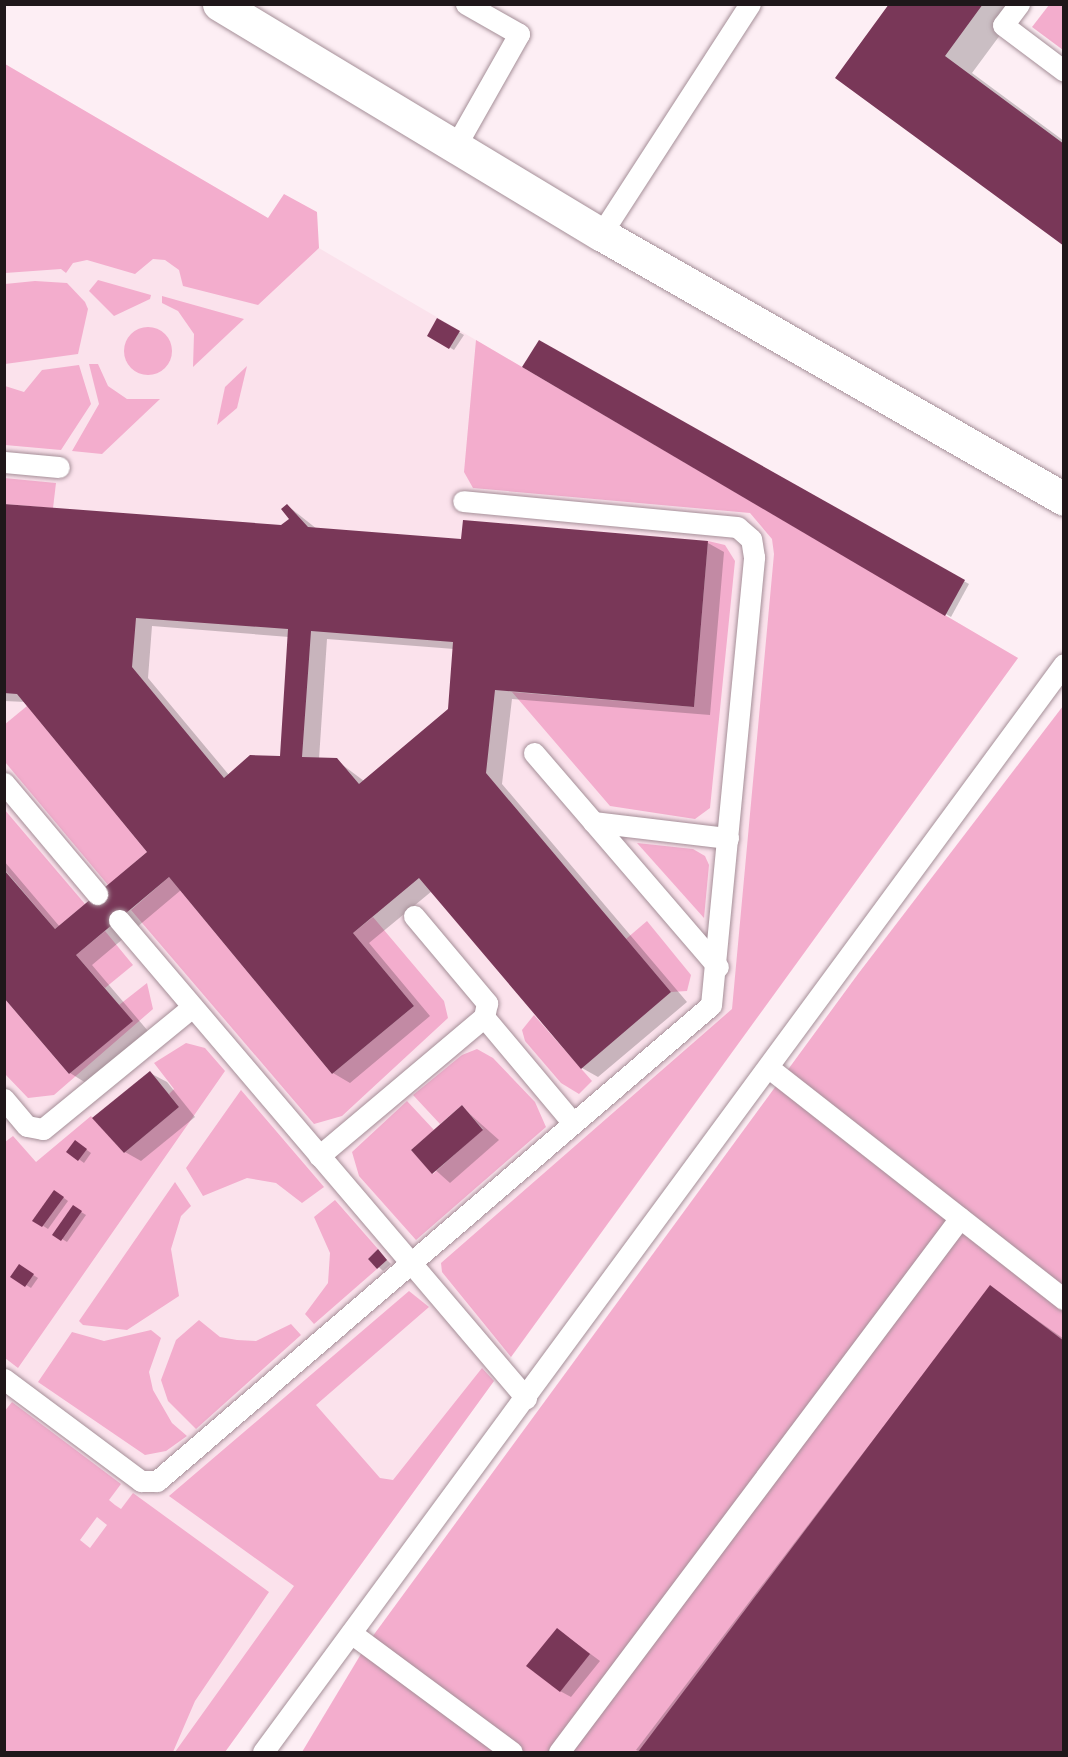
<!DOCTYPE html>
<style>
body{margin:0}
#map{position:relative;width:1068px;height:1757px;overflow:hidden;background:#fdeef4;font-family:"Alegreya Sans",sans-serif}
div>[style]{position:absolute}
[style*='--x']{left:calc(var(--x)*1px);top:calc(var(--y)*1px);width:calc(var(--w)*1px);rotate:calc(var(--a)*1deg)}
.built>*{inset:0;background:#fbe2ec}
.green>*{inset:0;background:#f3adcd}
.round{border-radius:50%}
.shadow>*{inset:0;background:#0003}
.building>*{inset:0;background:#793758}
.roads{filter:drop-shadow(0 0 2px #a58f98) drop-shadow(0 0 2px #a58f98)}
.lane>*{height:21px;margin:-10.5px;padding:0 10.5px;transform-origin:10.5px;border-radius:10.5px;background:#fff}
.street>*{height:33px;margin:-16.5px;padding:0 16.5px;transform-origin:16.5px;border-radius:16.5px;background:#fff}
span{translate:-50% -50%;white-space:nowrap;text-align:center;line-height:1.15;-webkit-text-stroke:6px #fdeef4;paint-order:stroke}
.frame{position:absolute;inset:0;border:6px solid #1f171a;pointer-events:none}
</style>
<div id="map">
<div class="built">
<div style="clip-path:polygon(5px 64px,1018px 658px,225px 1752px,5px 1752px)"></div>
</div>
<div class="green">
<div style="clip-path:polygon(1049px 5px,1063px 5px,1063px 50px,1032px 27px)"></div>
<div style="clip-path:polygon(5px 64px,268px 218px,284px 194px,317px 212px,319px 248px,258px 305px,183px 286px,179px 270px,165px 260px,153px 259px,135px 274px,87px 260px,73px 263px,66px 273px,61px 269px,5px 273px)"></div>
<div style="clip-path:polygon(98px 280px,151px 295px,150px 299px,114px 316px,89px 291px)"></div>
<div style="clip-path:polygon(35px 281px,67px 283px,85px 302px,88px 309px,78px 354px,5px 364px,5px 284px)"></div>
<div style="clip-path:polygon(162px 296px,244px 319px,193px 367px,194px 334px,178px 311px,162px 303px)"></div>
<div class="round" style="left:124px;top:327px;width:48px;height:48px"></div>
<div style="clip-path:polygon(476px 340px,1018px 658px,511px 1357px,442px 1272px,441px 1263px,732px 1009px,774px 554px,772px 539px,750px 513px,473px 488px,464px 472px)"></div>
<div style="clip-path:polygon(89px 364px,98px 364px,108px 386px,127px 399px,160px 399px,102px 454px,72px 451px,99px 404px)"></div>
<div style="clip-path:polygon(79px 365px,91px 404px,61px 450px,5px 445px,5px 386px,24px 392px,42px 370px)"></div>
<div style="clip-path:polygon(247px 366px,237px 408px,217px 425px,225px 387px)"></div>
<div style="clip-path:polygon(4px 478px,56px 483px,53px 508px,5px 504px)"></div>
<div style="clip-path:polygon(708px 541px,725px 545px,735px 561px,710px 808px,695px 819px,610px 806px,512px 692px,694px 707px)"></div>
<div style="clip-path:polygon(27px 706px,147px 852px,108px 885px,5px 762px,4px 725px)"></div>
<div style="clip-path:polygon(1063px 706px,1063px 1752px,302px 1752px,367px 1644px,858px 974px)"></div>
<div style="clip-path:polygon(4px 809px,85px 904px,55px 929px,5px 870px)"></div>
<div style="clip-path:polygon(637px 843px,693px 849px,705px 856px,709px 865px,704px 918px)"></div>
<div style="clip-path:polygon(169px 877px,332px 1074px,414px 1006px,353px 933px,373px 917px,444px 1001px,448px 1018px,342px 1116px,314px 1124px,131px 910px)"></div>
<div style="clip-path:polygon(647px 921px,691px 975px,687px 991px,671px 992px,626px 939px)"></div>
<div style="clip-path:polygon(105px 931px,133px 965px,105px 988px,76px 955px)"></div>
<div style="clip-path:polygon(147px 983px,153px 1009px,54px 1095px,28px 1098px,5px 1074px,4px 998px,69px 1074px,132px 1021px,119px 1005px)"></div>
<div style="clip-path:polygon(534px 1015px,592px 1081px,579px 1094px,561px 1083px,525px 1041px,522px 1030px)"></div>
<div style="clip-path:polygon(186px 1043px,205px 1048px,225px 1071px,18px 1368px,5px 1358px,5px 1142px,13px 1136px,36px 1162px,91px 1116px,124px 1153px,179px 1107px,169px 1094px,174px 1089px,154px 1063px)"></div>
<div style="clip-path:polygon(477px 1049px,493px 1058px,535px 1102px,546px 1127px,416px 1240px,359px 1176px,352px 1152px,407px 1101px,434px 1130px,411px 1150px,433px 1174px,483px 1129px,462px 1105px,440px 1124px,413px 1095px,462px 1055px)"></div>
<div style="clip-path:polygon(241px 1090px,324px 1187px,302px 1203px,276px 1183px,247px 1178px,203px 1196px,186px 1168px)"></div>
<div style="clip-path:polygon(175px 1182px,191px 1206px,181px 1216px,171px 1249px,179px 1296px,127px 1330px,83px 1325px,79px 1321px)"></div>
<div style="clip-path:polygon(335px 1200px,378px 1249px,368px 1259px,377px 1269px,314px 1324px,305px 1314px,328px 1283px,330px 1253px,314px 1217px)"></div>
<div style="clip-path:polygon(409px 1291px,429px 1307px,316px 1405px,380px 1478px,393px 1480px,482px 1368px,494px 1381px,225px 1752px,175px 1752px,294px 1586px,169px 1496px)"></div>
<div style="clip-path:polygon(199px 1320px,220px 1337px,237px 1340px,256px 1341px,291px 1324px,301px 1335px,196px 1429px,168px 1401px,161px 1380px,176px 1340px)"></div>
<div style="clip-path:polygon(151px 1330px,161px 1338px,149px 1372px,153px 1390px,172px 1423px,187px 1436px,166px 1451px,145px 1455px,38px 1382px,72px 1332px,104px 1341px)"></div>
<div style="clip-path:polygon(evenodd,12px 1402px,121px 1484px,109px 1500px,115px 1505px,121px 1509px,133px 1493px,269px 1592px,195px 1701px,173px 1752px,5px 1752px,4px 1412px,12px 1402px,97px 1517px,107px 1525px,90px 1548px,80px 1540px,97px 1517px)"></div>
</div>
<div class="shadow">
<div style="clip-path:polygon(891px 4px,1023px 4px,972px 73px,1064px 141px,1064px 245px)"></div>
<div style="clip-path:polygon(438px 320px,464px 335px,454px 350px,429px 335px)"></div>
<div style="clip-path:polygon(540px 342px,969px 584px,951px 617px,524px 367px)"></div>
<div style="clip-path:polygon(evenodd,4px 506px,282px 527px,291px 519px,288px 506px,317px 529px,462px 540px,464px 522px,708px 543px,724px 552px,710px 715px,512px 699px,502px 784px,687px 1002px,598px 1077px,582px 1068px,432px 891px,369px 943px,430px 1016px,350px 1083px,333px 1073px,181px 890px,92px 965px,148px 1031px,86px 1083px,70px 1073px,4px 996px,4px 861px,60px 927px,150px 852px,26px 702px,4px 701px,4px 506px,152px 626px,289px 637px,281px 757px,229px 775px,148px 678px,152px 626px,4px 506px,327px 639px,454px 649px,450px 709px,364px 781px,336px 760px,319px 759px,327px 639px)"></div>
<div style="clip-path:polygon(150px 1073px,167px 1082px,195px 1117px,141px 1161px,125px 1152px)"></div>
<div style="clip-path:polygon(462px 1107px,499px 1140px,450px 1183px,413px 1150px)"></div>
<div style="clip-path:polygon(80px 1145px,91px 1153px,84px 1163px,68px 1151px)"></div>
<div style="clip-path:polygon(60px 1195px,68px 1201px,48px 1229px,34px 1220px)"></div>
<div style="clip-path:polygon(78px 1210px,86px 1215px,67px 1242px,54px 1234px)"></div>
<div style="clip-path:polygon(378px 1251px,391px 1264px,383px 1271px,370px 1259px)"></div>
<div style="clip-path:polygon(24px 1269px,38px 1278px,31px 1288px,13px 1277px)"></div>
<div style="clip-path:polygon(990px 1287px,1064px 1339px,1064px 1752px,640px 1752px,636px 1750px)"></div>
<div style="clip-path:polygon(557px 1629px,600px 1661px,571px 1697px,560px 1691px)"></div>
</div>
<div class="building">
<div style="clip-path:polygon(889px 4px,983px 4px,945px 56px,1064px 144px,1064px 246px,835px 78px)"></div>
<div style="clip-path:polygon(437px 318px,460px 331px,449px 349px,427px 336px)"></div>
<div style="clip-path:polygon(539px 340px,965px 580px,945px 616px,522px 367px)"></div>
<div style="clip-path:polygon(evenodd,4px 504px,281px 525px,289px 519px,281px 509px,287px 504px,308px 527px,461px 539px,463px 520px,708px 541px,694px 707px,495px 690px,486px 773px,671px 992px,581px 1069px,419px 878px,353px 933px,414px 1006px,332px 1074px,169px 877px,76px 955px,133px 1021px,69px 1074px,4px 998px,4px 870px,55px 929px,147px 852px,17px 694px,4px 693px,4px 504px,136px 618px,288px 629px,280px 756px,250px 755px,224px 778px,132px 667px,136px 618px,4px 504px,311px 631px,453px 642px,448px 709px,359px 784px,337px 758px,302px 757px,311px 631px)"></div>
<div style="clip-path:polygon(150px 1071px,179px 1107px,124px 1153px,92px 1118px)"></div>
<div style="clip-path:polygon(462px 1105px,483px 1130px,432px 1174px,411px 1150px)"></div>
<div style="clip-path:polygon(75px 1140px,87px 1149px,78px 1161px,66px 1152px)"></div>
<div style="clip-path:polygon(54px 1190px,64px 1197px,42px 1227px,32px 1221px)"></div>
<div style="clip-path:polygon(73px 1205px,82px 1211px,61px 1241px,52px 1235px)"></div>
<div style="clip-path:polygon(378px 1249px,387px 1260px,377px 1269px,368px 1259px)"></div>
<div style="clip-path:polygon(19px 1264px,34px 1274px,25px 1287px,10px 1277px)"></div>
<div style="clip-path:polygon(990px 1285px,1064px 1341px,1064px 1752px,638px 1752px)"></div>
<div style="clip-path:polygon(557px 1628px,590px 1654px,560px 1692px,526px 1666px)"></div>
</div>
<div class="roads">
<div class="lane">
<div style="--x:1019;--y:4;--w:26;--a:127"></div>
<div style="--x:1003;--y:25;--w:76;--a:37"></div>
<div style="--x:455;--y:147;--w:130;--a:-60.5"></div>
<div style="--x:519;--y:34;--w:61;--a:-150.5"></div>
<div style="--x:601;--y:234;--w:274;--a:-57.1"></div>
<div style="--x:4;--y:462;--w:55;--a:5.2"></div>
<div style="--x:534;--y:753;--w:282;--a:49.3"></div>
<div style="--x:4;--y:783;--w:145;--a:50"></div>
<div style="--x:593;--y:822;--w:136;--a:6.8"></div>
<div style="--x:414;--y:916;--w:114;--a:50"></div>
<div style="--x:487;--y:1003;--w:14;--a:102"></div>
<div style="--x:484;--y:1017;--w:138;--a:50"></div>
<div style="--x:119;--y:920;--w:628;--a:49.59"></div>
<div style="--x:769;--y:1068;--w:375;--a:38.1"></div>
<div style="--x:4;--y:1099;--w:35;--a:50"></div>
<div style="--x:27;--y:1126;--w:16;--a:11"></div>
<div style="--x:43;--y:1129;--w:193;--a:-39.3"></div>
<div style="--x:319;--y:1156;--w:216;--a:-40.1"></div>
<div style="--x:4;--y:1379;--w:171;--a:36.7"></div>
<div style="--x:141;--y:1481;--w:16;--a:0"></div>
<div style="--x:157;--y:1481;--w:730;--a:-40.67"></div>
<div style="--x:711;--y:1005;--w:450;--a:-84.5"></div>
<div style="--x:754;--y:557;--w:18;--a:-99"></div>
<div style="--x:751;--y:539;--w:18;--a:-139"></div>
<div style="--x:737;--y:527;--w:275;--a:-174.6"></div>
<div style="--x:351;--y:1633;--w:200;--a:36.5"></div>
<div style="--x:263;--y:1752;--w:1351;--a:-53.64"></div>
<div style="--x:559;--y:1752;--w:668;--a:-53.1"></div>
</div>
<div class="street">
<div style="--x:219;--y:4;--w:446;--a:31.1"></div>
<div style="--x:601;--y:234;--w:533;--a:29.78"></div>
</div>
</div>
<div class="frame"></div>
</div>
